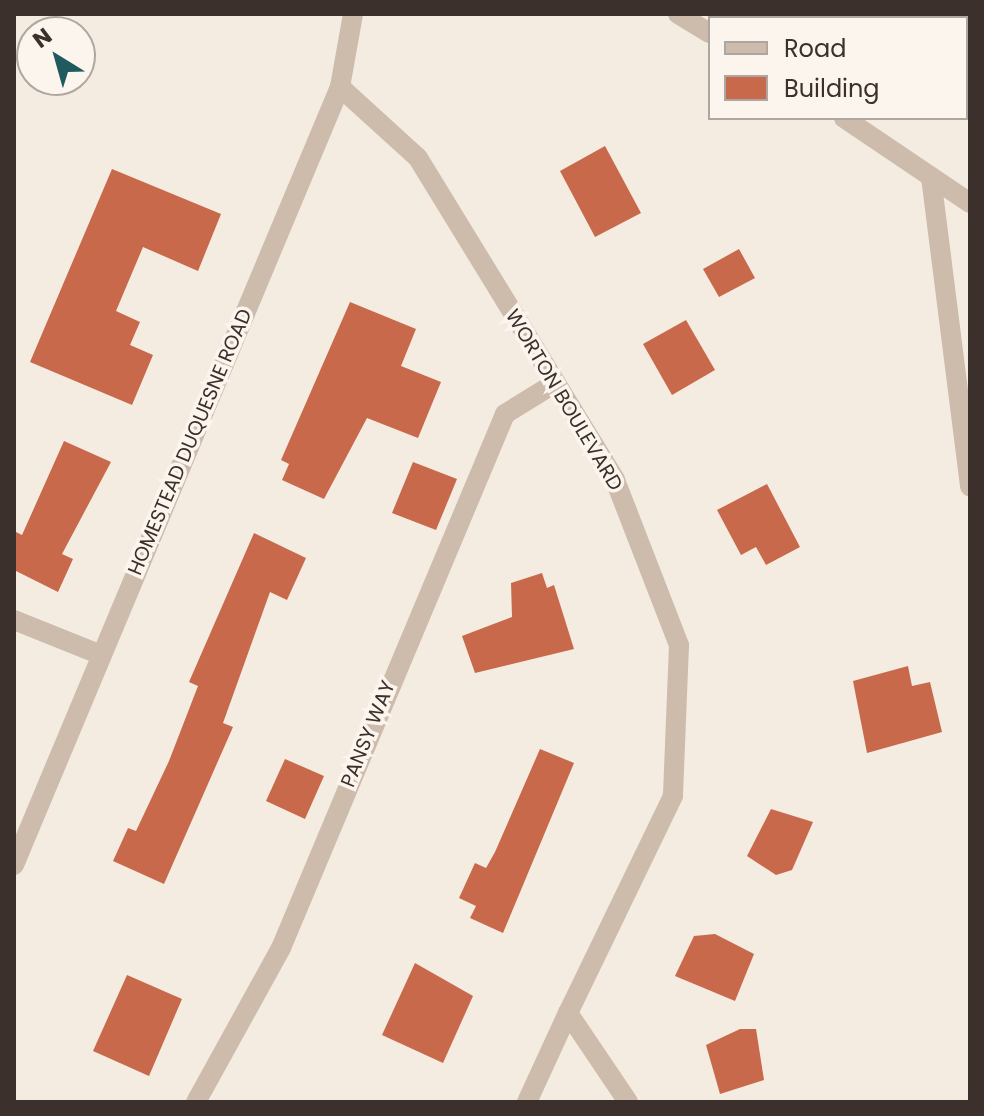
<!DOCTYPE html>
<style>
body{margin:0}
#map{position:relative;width:984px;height:1116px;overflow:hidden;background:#f4ebe1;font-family:Poppins,sans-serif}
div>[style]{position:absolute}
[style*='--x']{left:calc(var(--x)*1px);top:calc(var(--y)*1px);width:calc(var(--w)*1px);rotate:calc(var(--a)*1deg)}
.building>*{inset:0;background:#c8694b}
.service>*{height:20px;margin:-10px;padding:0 10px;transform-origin:10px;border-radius:10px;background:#cdbbac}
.minor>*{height:20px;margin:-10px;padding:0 10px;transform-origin:10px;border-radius:10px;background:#cdbbac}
.tertiary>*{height:20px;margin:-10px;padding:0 10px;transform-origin:10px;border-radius:10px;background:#cdbbac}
span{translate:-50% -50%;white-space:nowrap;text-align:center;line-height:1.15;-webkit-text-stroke:7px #fbf5ee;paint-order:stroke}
.street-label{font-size:20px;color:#3b302b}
.frame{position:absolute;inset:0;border:16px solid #3b302b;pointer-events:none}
.legend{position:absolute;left:708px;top:16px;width:260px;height:104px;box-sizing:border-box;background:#fbf5ee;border:2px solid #aea6a0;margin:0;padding:10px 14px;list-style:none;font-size:24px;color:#3b302b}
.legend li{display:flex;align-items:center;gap:16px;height:40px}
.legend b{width:40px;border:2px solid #aea6a0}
.north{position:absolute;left:16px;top:16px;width:80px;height:80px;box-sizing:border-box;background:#fbf5ee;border:2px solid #aea6a0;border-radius:50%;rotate:323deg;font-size:22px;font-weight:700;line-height:32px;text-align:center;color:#3b302b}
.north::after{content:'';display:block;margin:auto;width:28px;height:36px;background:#1f5a5e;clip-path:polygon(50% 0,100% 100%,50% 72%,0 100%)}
</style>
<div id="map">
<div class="building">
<div style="clip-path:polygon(605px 146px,641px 213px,595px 237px,560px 171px)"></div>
<div style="clip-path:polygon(112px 169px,221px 214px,198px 271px,143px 247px,116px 311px,140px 322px,130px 345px,153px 355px,132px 405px,30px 362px)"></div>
<div style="clip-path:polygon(739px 249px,755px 278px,719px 297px,703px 269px)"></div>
<div style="clip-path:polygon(350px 302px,416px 329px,401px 366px,441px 382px,418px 438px,367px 418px,324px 499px,282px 480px,289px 464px,281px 460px)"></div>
<div style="clip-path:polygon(686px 320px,715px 370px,672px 395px,643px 344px)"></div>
<div style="clip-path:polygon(64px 441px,111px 462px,62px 554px,73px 559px,58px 592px,14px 570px,14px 531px,22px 535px)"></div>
<div style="clip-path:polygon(413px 462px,457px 479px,436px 530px,392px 513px)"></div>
<div style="clip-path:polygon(767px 484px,800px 547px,766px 565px,756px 547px,741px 555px,717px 510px)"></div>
<div style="clip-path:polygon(254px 533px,306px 558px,287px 600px,270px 592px,223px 723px,233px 727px,164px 884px,113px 861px,128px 828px,136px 831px,169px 761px,198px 686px,189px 682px)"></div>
<div style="clip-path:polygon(542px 573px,547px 588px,554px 585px,574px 649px,475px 673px,462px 636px,512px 617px,511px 583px)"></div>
<div style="clip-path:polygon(908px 666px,912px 686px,930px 682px,942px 732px,867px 753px,853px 681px)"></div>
<div style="clip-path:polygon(540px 749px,574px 763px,503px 933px,470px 918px,476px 906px,459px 898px,475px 863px,486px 868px,495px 852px)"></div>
<div style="clip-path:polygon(285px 759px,324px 776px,305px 819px,266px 801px)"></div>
<div style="clip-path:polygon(771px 809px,813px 822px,792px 870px,776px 875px,747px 856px)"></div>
<div style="clip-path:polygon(715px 934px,754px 954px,735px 1001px,675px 976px,694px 936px)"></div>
<div style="clip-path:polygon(415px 963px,473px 996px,443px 1063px,382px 1035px)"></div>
<div style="clip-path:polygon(127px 975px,182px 999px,149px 1076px,93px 1051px)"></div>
<div style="clip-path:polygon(740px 1029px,756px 1029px,764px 1080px,720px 1094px,706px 1045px)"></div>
</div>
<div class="service">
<div style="--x:14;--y:620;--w:94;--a:21.9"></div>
<div style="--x:196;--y:1102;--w:176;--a:-61.1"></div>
<div style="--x:281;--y:948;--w:579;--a:-67.24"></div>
<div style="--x:505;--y:414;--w:59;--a:-31.8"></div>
</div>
<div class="minor">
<div style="--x:931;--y:177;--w:312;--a:82.8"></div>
<div style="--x:527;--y:1102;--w:98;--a:-65.3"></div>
</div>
<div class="tertiary">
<div style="--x:678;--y:14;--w:37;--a:31"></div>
<div style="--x:340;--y:87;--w:105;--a:42.3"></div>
<div style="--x:418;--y:158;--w:377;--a:58.5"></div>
<div style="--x:615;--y:480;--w:177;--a:68.8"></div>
<div style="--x:679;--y:645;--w:151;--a:92.3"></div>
<div style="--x:673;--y:796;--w:241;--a:115.8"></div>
<div style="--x:568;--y:1013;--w:107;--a:56"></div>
<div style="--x:844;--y:118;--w:152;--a:34"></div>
<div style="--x:14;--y:865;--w:844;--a:-67.27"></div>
<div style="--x:340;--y:87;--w:74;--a:-79.9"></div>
</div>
<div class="street-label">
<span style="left:564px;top:400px;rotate:59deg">WORTON BOULEVARD</span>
<span style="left:190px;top:442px;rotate:-67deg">HOMESTEAD DUQUESNE ROAD</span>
<span style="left:368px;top:734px;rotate:-68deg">PANSY WAY</span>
</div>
<div class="frame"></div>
<ul class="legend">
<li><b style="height:10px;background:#cdbbac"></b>Road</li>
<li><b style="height:22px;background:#c8694b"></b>Building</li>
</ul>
<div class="north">N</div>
</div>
